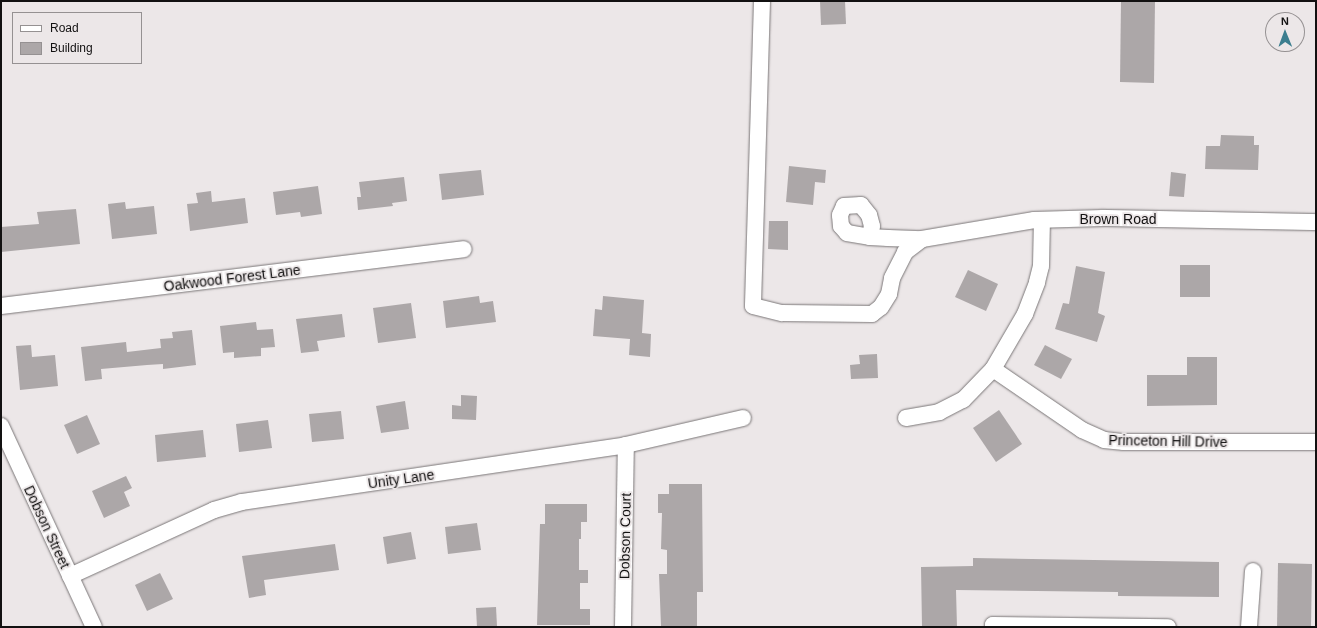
<!DOCTYPE html>
<style>
body{margin:0}
#map{position:relative;width:1317px;height:628px;overflow:hidden;background:#ece7e8;font-family:Helvetica,sans-serif}
div>[style]{position:absolute}
[style*='--x']{left:calc(var(--x)*1px);top:calc(var(--y)*1px);width:calc(var(--w)*1px);rotate:calc(var(--a)*1deg)}
.building>*{inset:0;background:#aca7a8}
.roads{filter:drop-shadow(0 0 1px #7a7677) drop-shadow(0 0 1px #7a7677)}
.minor>*{height:16px;margin:-8px;padding:0 8px;transform-origin:8px;border-radius:8px;background:#fff}
span{translate:-50% -50%;white-space:nowrap;text-align:center;line-height:1.15;-webkit-text-stroke:3.5px #ece7e8;paint-order:stroke}
.street-label{font-size:14px;color:#121111}
.frame{position:absolute;inset:0;border:2px solid #121111;pointer-events:none}
.legend{position:absolute;left:12px;top:12px;width:130px;height:52px;box-sizing:border-box;background:#ece7e8;border:1px solid #959192;margin:0;padding:5px 7px;list-style:none;font-size:12px;color:#121111}
.legend li{display:flex;align-items:center;gap:8px;height:20px}
.legend b{width:20px;border:1px solid #959192}
.north{position:absolute;left:1265px;top:12px;width:40px;height:40px;box-sizing:border-box;background:#ece7e8;border:1px solid #959192;border-radius:50%;rotate:359deg;font-size:11px;font-weight:700;line-height:16px;text-align:center;color:#121111}
.north::after{content:'';display:block;margin:auto;width:14px;height:18px;background:#3c7e8f;clip-path:polygon(50% 0,100% 100%,50% 72%,0 100%)}
</style>
<div id="map">
<div class="building">
<div style="clip-path:polygon(820px 1px,845px 1px,846px 24px,821px 25px)"></div>
<div style="clip-path:polygon(1121px 1px,1155px 1px,1154px 83px,1120px 82px)"></div>
<div style="clip-path:polygon(1221px 135px,1254px 136px,1254px 145px,1259px 145px,1258px 170px,1205px 169px,1206px 146px,1220px 146px)"></div>
<div style="clip-path:polygon(789px 166px,826px 170px,825px 183px,815px 182px,813px 205px,786px 202px)"></div>
<div style="clip-path:polygon(481px 170px,484px 195px,442px 200px,439px 174px)"></div>
<div style="clip-path:polygon(1171px 172px,1186px 174px,1184px 197px,1169px 196px)"></div>
<div style="clip-path:polygon(404px 177px,407px 201px,392px 203px,393px 206px,358px 210px,357px 197px,361px 197px,359px 182px)"></div>
<div style="clip-path:polygon(318px 186px,322px 214px,301px 217px,300px 212px,276px 215px,273px 192px)"></div>
<div style="clip-path:polygon(211px 191px,212px 202px,245px 198px,248px 223px,190px 231px,187px 204px,198px 203px,196px 193px)"></div>
<div style="clip-path:polygon(125px 202px,126px 209px,154px 206px,157px 234px,112px 239px,108px 204px)"></div>
<div style="clip-path:polygon(76px 209px,80px 244px,1px 252px,1px 227px,39px 224px,37px 212px)"></div>
<div style="clip-path:polygon(769px 221px,788px 221px,788px 250px,768px 249px)"></div>
<div style="clip-path:polygon(1180px 265px,1210px 265px,1210px 297px,1180px 297px)"></div>
<div style="clip-path:polygon(1076px 266px,1105px 272px,1098px 313px,1105px 316px,1097px 342px,1055px 329px,1063px 303px,1069px 304px)"></div>
<div style="clip-path:polygon(968px 270px,998px 284px,986px 311px,955px 297px)"></div>
<div style="clip-path:polygon(479px 296px,480px 303px,493px 301px,496px 322px,446px 328px,443px 301px)"></div>
<div style="clip-path:polygon(603px 296px,644px 300px,642px 333px,651px 334px,650px 357px,629px 355px,630px 339px,593px 336px,595px 309px,602px 310px)"></div>
<div style="clip-path:polygon(411px 303px,416px 338px,378px 343px,373px 308px)"></div>
<div style="clip-path:polygon(342px 314px,345px 337px,317px 341px,319px 351px,301px 353px,296px 319px)"></div>
<div style="clip-path:polygon(256px 322px,257px 330px,273px 329px,275px 347px,261px 348px,261px 356px,234px 358px,234px 352px,223px 353px,220px 326px)"></div>
<div style="clip-path:polygon(192px 330px,196px 365px,163px 369px,163px 364px,147px 365px,101px 369px,102px 379px,85px 381px,81px 347px,126px 342px,127px 352px,161px 348px,160px 339px,173px 338px,172px 332px)"></div>
<div style="clip-path:polygon(31px 345px,32px 357px,55px 355px,58px 386px,20px 390px,16px 346px)"></div>
<div style="clip-path:polygon(1045px 345px,1072px 359px,1061px 379px,1034px 365px)"></div>
<div style="clip-path:polygon(877px 354px,878px 378px,851px 379px,850px 365px,860px 364px,859px 355px)"></div>
<div style="clip-path:polygon(1187px 357px,1217px 357px,1217px 405px,1147px 406px,1147px 375px,1187px 375px)"></div>
<div style="clip-path:polygon(461px 395px,477px 396px,476px 420px,452px 419px,452px 405px,461px 406px)"></div>
<div style="clip-path:polygon(405px 401px,409px 429px,381px 433px,376px 406px)"></div>
<div style="clip-path:polygon(999px 410px,1022px 444px,996px 462px,973px 428px)"></div>
<div style="clip-path:polygon(341px 411px,344px 439px,312px 442px,309px 414px)"></div>
<div style="clip-path:polygon(87px 415px,100px 444px,77px 454px,64px 425px)"></div>
<div style="clip-path:polygon(268px 420px,272px 448px,239px 452px,236px 424px)"></div>
<div style="clip-path:polygon(203px 430px,206px 457px,157px 462px,155px 435px)"></div>
<div style="clip-path:polygon(126px 476px,132px 488px,124px 492px,130px 506px,104px 518px,92px 491px)"></div>
<div style="clip-path:polygon(669px 484px,702px 484px,703px 592px,697px 592px,697px 626px,661px 626px,659px 574px,667px 574px,667px 550px,661px 549px,662px 513px,658px 513px,658px 494px,669px 494px)"></div>
<div style="clip-path:polygon(545px 504px,587px 504px,587px 522px,581px 522px,581px 539px,579px 539px,579px 570px,588px 570px,588px 583px,580px 583px,580px 609px,590px 609px,590px 625px,537px 625px,540px 524px,545px 524px)"></div>
<div style="clip-path:polygon(477px 523px,481px 550px,448px 554px,445px 527px)"></div>
<div style="clip-path:polygon(411px 532px,416px 559px,387px 564px,383px 537px)"></div>
<div style="clip-path:polygon(335px 544px,339px 570px,264px 580px,266px 595px,249px 598px,242px 556px)"></div>
<div style="clip-path:polygon(973px 558px,1219px 562px,1219px 597px,1118px 596px,1118px 592px,956px 590px,957px 627px,922px 627px,921px 567px,973px 566px)"></div>
<div style="clip-path:polygon(1278px 563px,1312px 564px,1311px 627px,1277px 627px)"></div>
<div style="clip-path:polygon(160px 573px,173px 599px,147px 611px,135px 585px)"></div>
<div style="clip-path:polygon(496px 607px,497px 626px,477px 627px,476px 608px)"></div>
</div>
<div class="roads">
<div class="minor">
<div style="--x:762;--y:1;--w:305;--a:91.7"></div>
<div style="--x:753;--y:306;--w:30;--a:14"></div>
<div style="--x:782;--y:313;--w:90;--a:0.6"></div>
<div style="--x:872;--y:314;--w:11;--a:-38"></div>
<div style="--x:881;--y:307;--w:15;--a:-58"></div>
<div style="--x:889;--y:294;--w:16;--a:-79"></div>
<div style="--x:892;--y:278;--w:29;--a:-63"></div>
<div style="--x:905;--y:252;--w:21;--a:-37"></div>
<div style="--x:870;--y:237;--w:11;--a:-80"></div>
<div style="--x:872;--y:226;--w:11;--a:-105"></div>
<div style="--x:869;--y:215;--w:13;--a:-129"></div>
<div style="--x:861;--y:205;--w:17;--a:177"></div>
<div style="--x:844;--y:206;--w:10;--a:114"></div>
<div style="--x:840;--y:215;--w:11;--a:85"></div>
<div style="--x:841;--y:226;--w:9;--a:49"></div>
<div style="--x:847;--y:233;--w:23;--a:10"></div>
<div style="--x:870;--y:237;--w:18;--a:3"></div>
<div style="--x:888;--y:238;--w:34;--a:2"></div>
<div style="--x:922;--y:239;--w:114;--a:-9.6"></div>
<div style="--x:1034;--y:220;--w:69;--a:-1.7"></div>
<div style="--x:1103;--y:218;--w:213;--a:1.1"></div>
<div style="--x:1;--y:306;--w:466;--a:-7"></div>
<div style="--x:993;--y:369;--w:108;--a:34.4"></div>
<div style="--x:1082;--y:430;--w:24;--a:24"></div>
<div style="--x:1104;--y:440;--w:20;--a:6"></div>
<div style="--x:1124;--y:442;--w:192;--a:0"></div>
<div style="--x:906;--y:418;--w:34;--a:-10"></div>
<div style="--x:939;--y:412;--w:27;--a:-27"></div>
<div style="--x:963;--y:400;--w:43;--a:-45.9"></div>
<div style="--x:993;--y:369;--w:64;--a:-59.8"></div>
<div style="--x:1025;--y:314;--w:34;--a:-69"></div>
<div style="--x:1037;--y:282;--w:16;--a:-76"></div>
<div style="--x:1041;--y:266;--w:46;--a:-88.8"></div>
<div style="--x:1;--y:426;--w:221;--a:65.2"></div>
<div style="--x:70;--y:576;--w:158;--a:-24.6"></div>
<div style="--x:214;--y:510;--w:29;--a:-16"></div>
<div style="--x:242;--y:502;--w:388;--a:-8.4"></div>
<div style="--x:626;--y:445;--w:120;--a:-13"></div>
<div style="--x:623;--y:627;--w:182;--a:-89.1"></div>
<div style="--x:993;--y:627;--w:2;--a:-90"></div>
<div style="--x:993;--y:625;--w:175;--a:0.7"></div>
<div style="--x:1249;--y:627;--w:56;--a:-85.9"></div>
</div>
</div>
<div class="street-label">
<span style="left:1118px;top:219px">Brown Road</span>
<span style="left:232px;top:278px;rotate:-7deg">Oakwood Forest Lane</span>
<span style="left:1168px;top:441px;rotate:1deg">Princeton Hill Drive</span>
<span style="left:401px;top:479px;rotate:-8deg">Unity Lane</span>
<span style="left:47px;top:527px;rotate:65deg">Dobson Street</span>
<span style="left:625px;top:536px;rotate:-89deg">Dobson Court</span>
</div>
<div class="frame"></div>
<ul class="legend">
<li><b style="height:5px;background:#fff"></b>Road</li>
<li><b style="height:11px;background:#aca7a8"></b>Building</li>
</ul>
<div class="north">N</div>
</div>
